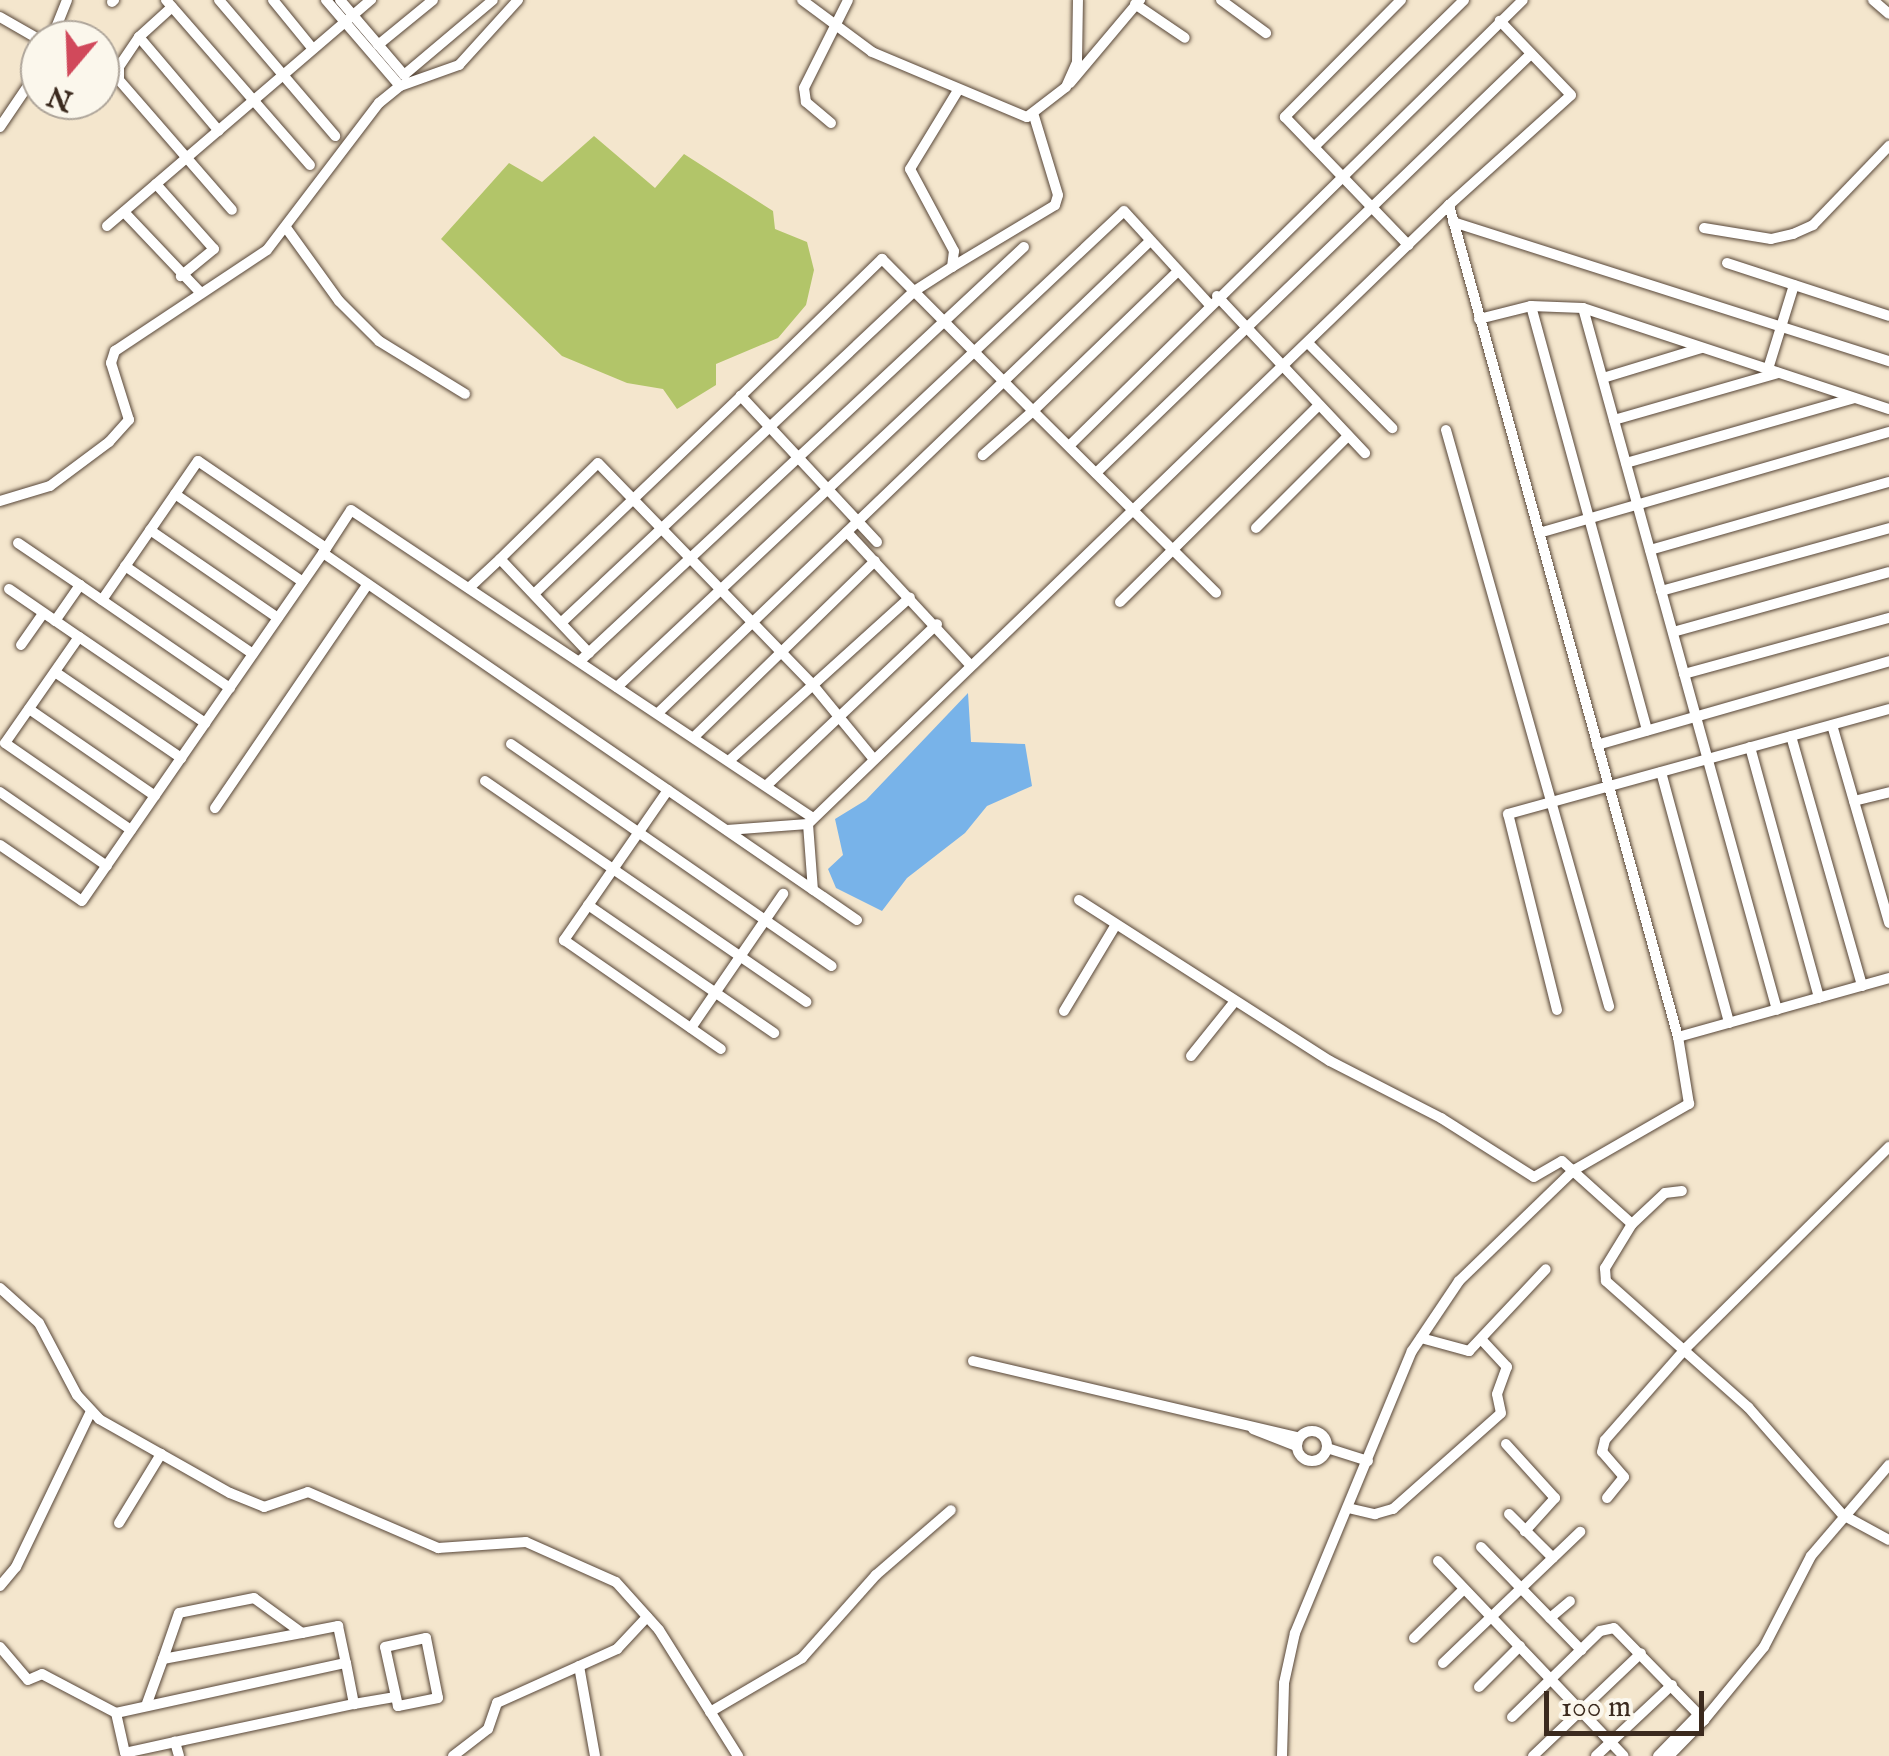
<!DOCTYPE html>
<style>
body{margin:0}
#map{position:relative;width:1889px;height:1756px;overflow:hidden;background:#f4e6cd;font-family:"IM FELL English",serif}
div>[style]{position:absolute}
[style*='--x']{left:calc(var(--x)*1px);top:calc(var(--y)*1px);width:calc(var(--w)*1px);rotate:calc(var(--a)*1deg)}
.green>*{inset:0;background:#b2c569}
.water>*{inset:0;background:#78b3e9}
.roads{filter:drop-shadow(0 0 2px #574638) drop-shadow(0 0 2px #574638)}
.street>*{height:10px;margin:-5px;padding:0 5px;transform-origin:5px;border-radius:5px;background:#fff}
.street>.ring{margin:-5px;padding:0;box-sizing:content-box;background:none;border:10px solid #fff;border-radius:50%}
span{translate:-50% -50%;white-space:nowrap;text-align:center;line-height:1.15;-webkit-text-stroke:8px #fbf7ec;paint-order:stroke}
.north{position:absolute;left:20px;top:20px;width:100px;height:100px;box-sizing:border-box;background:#fbf7ec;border:2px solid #aea59a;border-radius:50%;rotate:199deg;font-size:28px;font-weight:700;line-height:40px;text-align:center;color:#3b2a1e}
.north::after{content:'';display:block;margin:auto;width:35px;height:45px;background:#d1495b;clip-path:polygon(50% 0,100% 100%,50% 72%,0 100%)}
.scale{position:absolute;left:1544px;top:1691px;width:160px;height:45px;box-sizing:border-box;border:5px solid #3b2a1e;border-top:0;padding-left:12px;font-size:30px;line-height:35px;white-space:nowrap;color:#3b2a1e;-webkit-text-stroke:8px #fbf7ec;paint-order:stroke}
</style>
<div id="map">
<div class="green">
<div style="clip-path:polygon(594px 136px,655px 188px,684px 154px,773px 211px,775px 229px,807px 242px,814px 270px,806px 305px,778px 338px,716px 364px,716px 385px,677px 409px,663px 389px,627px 383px,562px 356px,441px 239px,509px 163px,542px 182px)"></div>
</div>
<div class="water">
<div style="clip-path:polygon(968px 693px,971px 742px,1025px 744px,1032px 786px,987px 806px,965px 833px,907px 878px,882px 911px,836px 888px,828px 869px,843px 855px,835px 819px,866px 800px)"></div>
</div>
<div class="roads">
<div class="street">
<div style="--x:166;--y:0;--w:219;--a:48.9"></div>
<div style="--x:219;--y:0;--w:179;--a:49.5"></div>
<div style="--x:273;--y:0;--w:63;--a:50.8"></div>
<div style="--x:326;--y:0;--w:113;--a:49.3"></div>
<div style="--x:340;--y:0;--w:99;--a:49.5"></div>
<div style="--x:404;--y:75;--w:116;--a:-40.1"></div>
<div style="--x:802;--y:0;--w:87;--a:36.6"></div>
<div style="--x:872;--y:52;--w:168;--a:22.8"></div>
<div style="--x:1027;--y:117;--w:49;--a:-37.6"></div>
<div style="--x:1066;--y:87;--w:27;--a:-66"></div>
<div style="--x:1077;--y:62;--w:62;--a:-89.1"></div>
<div style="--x:1221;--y:0;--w:56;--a:36.3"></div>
<div style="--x:1401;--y:0;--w:165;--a:134.8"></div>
<div style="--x:1285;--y:117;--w:178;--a:46.1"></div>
<div style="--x:1873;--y:0;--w:21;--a:41"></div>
<div style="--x:112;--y:2;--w:3;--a:-45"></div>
<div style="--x:1135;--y:4;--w:60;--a:34.2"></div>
<div style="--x:172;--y:7;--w:45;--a:137.7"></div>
<div style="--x:139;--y:37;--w:36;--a:124"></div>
<div style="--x:119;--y:67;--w:13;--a:90"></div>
<div style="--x:119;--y:80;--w:172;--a:49"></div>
<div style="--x:0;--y:17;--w:46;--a:29.9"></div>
<div style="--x:139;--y:37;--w:123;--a:49.6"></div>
<div style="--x:51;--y:40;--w:43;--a:-68.2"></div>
<div style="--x:378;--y:45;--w:71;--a:-39.3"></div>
<div style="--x:100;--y:67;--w:9;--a:21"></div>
<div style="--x:1070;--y:83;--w:109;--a:-49.9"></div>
<div style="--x:831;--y:123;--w:33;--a:-140"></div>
<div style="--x:806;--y:102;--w:14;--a:-98"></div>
<div style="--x:804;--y:88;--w:98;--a:-63.4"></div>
<div style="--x:0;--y:127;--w:71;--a:-55.9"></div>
<div style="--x:1314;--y:147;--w:210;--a:-44.4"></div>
<div style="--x:156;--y:184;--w:87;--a:48.3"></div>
<div style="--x:214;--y:249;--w:43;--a:140.7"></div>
<div style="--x:124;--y:212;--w:112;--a:46.5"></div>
<div style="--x:1453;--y:222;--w:458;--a:17.7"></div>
<div style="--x:107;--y:226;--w:348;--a:-40.6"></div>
<div style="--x:1704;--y:228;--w:68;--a:9.3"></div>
<div style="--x:1771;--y:239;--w:23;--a:-13"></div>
<div style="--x:1793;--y:234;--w:22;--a:-24"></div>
<div style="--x:1813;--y:225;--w:110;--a:-46.1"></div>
<div style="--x:287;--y:229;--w:89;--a:54.2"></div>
<div style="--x:339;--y:301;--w:57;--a:45"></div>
<div style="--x:379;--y:341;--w:101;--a:31.6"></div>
<div style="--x:1727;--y:263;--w:170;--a:18.1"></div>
<div style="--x:952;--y:267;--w:120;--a:-31"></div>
<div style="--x:1055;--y:205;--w:10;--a:-73"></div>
<div style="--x:1058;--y:195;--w:83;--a:-106.9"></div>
<div style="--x:1177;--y:272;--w:200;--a:136"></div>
<div style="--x:1033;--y:411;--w:258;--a:44.8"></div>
<div style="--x:1217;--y:296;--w:216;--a:46.7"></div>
<div style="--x:1531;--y:306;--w:440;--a:74.7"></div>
<div style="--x:1583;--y:308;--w:728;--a:74.55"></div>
<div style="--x:1479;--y:319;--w:54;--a:-14"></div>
<div style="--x:1531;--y:306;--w:52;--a:2.2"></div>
<div style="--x:1583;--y:308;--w:322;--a:18.3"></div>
<div style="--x:1308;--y:343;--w:120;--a:45.3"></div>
<div style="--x:1768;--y:369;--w:88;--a:-72.8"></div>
<div style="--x:1603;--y:378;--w:103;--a:-16.9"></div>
<div style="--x:1614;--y:420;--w:171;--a:-16"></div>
<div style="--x:1446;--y:430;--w:599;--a:74.2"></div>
<div style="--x:1069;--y:446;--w:636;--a:-44.49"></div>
<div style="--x:1626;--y:463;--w:237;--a:-15.9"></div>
<div style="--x:1096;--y:473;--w:604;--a:-43.93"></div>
<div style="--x:175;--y:494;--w:155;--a:34.5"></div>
<div style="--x:0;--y:501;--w:52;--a:-16.7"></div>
<div style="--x:50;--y:486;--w:74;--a:-36.7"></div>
<div style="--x:109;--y:442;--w:30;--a:-48"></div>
<div style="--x:129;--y:420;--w:60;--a:-107.5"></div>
<div style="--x:111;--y:363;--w:13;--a:-72"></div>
<div style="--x:115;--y:351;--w:182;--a:-33.6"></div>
<div style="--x:267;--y:250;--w:185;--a:-52.7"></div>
<div style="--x:379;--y:103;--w:27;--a:-39"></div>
<div style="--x:400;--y:86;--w:63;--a:-19.6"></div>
<div style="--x:459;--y:65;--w:88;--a:-47.8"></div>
<div style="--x:1256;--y:528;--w:130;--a:-45"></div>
<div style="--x:150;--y:530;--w:155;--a:34.5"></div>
<div style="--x:847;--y:532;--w:181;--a:47.2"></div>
<div style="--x:1539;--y:533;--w:364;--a:-16.1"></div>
<div style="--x:877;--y:542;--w:200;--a:-133"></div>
<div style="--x:741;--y:396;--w:197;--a:-44.2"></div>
<div style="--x:882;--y:259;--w:214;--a:45.2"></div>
<div style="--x:1033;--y:411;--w:67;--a:138.7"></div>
<div style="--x:18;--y:543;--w:75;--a:34.1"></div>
<div style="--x:1650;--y:550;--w:248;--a:-15.9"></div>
<div style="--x:323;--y:553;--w:51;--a:-56.9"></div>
<div style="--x:351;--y:510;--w:555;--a:33.69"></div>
<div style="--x:125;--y:566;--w:155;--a:34.5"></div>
<div style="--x:469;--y:588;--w:42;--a:-43.1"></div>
<div style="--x:9;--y:589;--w:85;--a:34.4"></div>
<div style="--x:1661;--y:591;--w:237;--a:-15.4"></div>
<div style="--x:535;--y:593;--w:285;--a:-43.7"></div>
<div style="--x:102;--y:600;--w:169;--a:-55.4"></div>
<div style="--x:198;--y:461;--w:155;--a:34.2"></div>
<div style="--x:1120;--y:602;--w:280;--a:-44.7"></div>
<div style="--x:55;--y:621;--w:44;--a:-55.2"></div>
<div style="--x:80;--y:585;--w:182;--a:34.5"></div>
<div style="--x:562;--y:622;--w:485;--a:-43.2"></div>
<div style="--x:916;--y:290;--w:43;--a:-32.6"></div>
<div style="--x:952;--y:267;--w:16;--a:-83"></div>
<div style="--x:954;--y:251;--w:93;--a:-118.2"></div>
<div style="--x:910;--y:169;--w:90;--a:-58.6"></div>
<div style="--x:1673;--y:632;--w:224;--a:-15.5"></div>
<div style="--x:21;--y:645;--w:39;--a:-55"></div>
<div style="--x:589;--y:653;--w:129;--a:-133.4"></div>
<div style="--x:500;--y:559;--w:137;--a:-44.4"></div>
<div style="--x:598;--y:463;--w:308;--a:45.9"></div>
<div style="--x:812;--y:684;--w:94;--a:50.6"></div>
<div style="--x:580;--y:661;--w:607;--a:-43"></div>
<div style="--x:55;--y:672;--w:153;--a:34.3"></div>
<div style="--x:1684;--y:674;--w:213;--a:-15.3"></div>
<div style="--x:617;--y:687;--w:695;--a:-43.19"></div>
<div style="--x:1124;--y:211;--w:126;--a:47.6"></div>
<div style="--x:29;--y:709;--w:153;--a:34.6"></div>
<div style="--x:658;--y:713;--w:682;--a:-43.81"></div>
<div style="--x:1832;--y:725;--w:206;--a:73.9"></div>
<div style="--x:695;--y:736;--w:251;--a:-44.2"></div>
<div style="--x:1791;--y:736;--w:260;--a:74.1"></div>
<div style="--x:511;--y:744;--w:390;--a:34.7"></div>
<div style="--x:1597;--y:745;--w:304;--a:-16"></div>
<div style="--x:1750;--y:747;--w:260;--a:74.6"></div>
<div style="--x:731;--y:759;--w:241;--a:-42.1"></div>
<div style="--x:1661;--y:772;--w:260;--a:74.8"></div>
<div style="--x:485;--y:781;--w:390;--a:34.5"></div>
<div style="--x:767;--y:785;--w:234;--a:-43.4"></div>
<div style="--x:668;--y:790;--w:183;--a:124.7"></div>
<div style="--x:564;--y:940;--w:191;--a:34.8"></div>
<div style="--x:0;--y:792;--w:130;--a:34.7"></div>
<div style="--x:1854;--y:801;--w:36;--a:-14"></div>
<div style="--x:215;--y:808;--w:271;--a:-55.7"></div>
<div style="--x:808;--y:824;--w:891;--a:-44"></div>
<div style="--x:1449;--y:205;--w:164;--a:-42"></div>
<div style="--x:1571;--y:95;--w:103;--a:-133.8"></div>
<div style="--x:131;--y:830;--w:153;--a:-145.4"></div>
<div style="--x:5;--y:743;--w:129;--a:-55.1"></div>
<div style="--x:79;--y:637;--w:153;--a:34.3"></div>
<div style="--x:727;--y:830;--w:81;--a:-4.2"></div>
<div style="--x:808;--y:824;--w:66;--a:85.7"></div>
<div style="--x:0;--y:845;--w:99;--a:34.3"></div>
<div style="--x:82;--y:901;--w:423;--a:-55.3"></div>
<div style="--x:323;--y:553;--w:648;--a:34.5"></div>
<div style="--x:1079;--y:900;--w:298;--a:32.7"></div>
<div style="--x:1330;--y:1061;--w:125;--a:27.2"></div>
<div style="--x:1441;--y:1118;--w:110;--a:32.4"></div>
<div style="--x:1534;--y:1177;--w:32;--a:-30"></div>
<div style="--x:1562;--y:1161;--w:94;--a:42"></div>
<div style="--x:1632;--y:1224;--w:52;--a:121.5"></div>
<div style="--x:1605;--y:1268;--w:13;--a:86"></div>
<div style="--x:1606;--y:1281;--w:190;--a:41.6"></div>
<div style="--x:1748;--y:1407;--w:144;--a:48.7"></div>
<div style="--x:1843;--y:1515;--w:52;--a:28.5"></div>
<div style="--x:588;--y:905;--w:226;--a:34.5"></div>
<div style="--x:1557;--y:1010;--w:202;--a:-104"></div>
<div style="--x:1508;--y:814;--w:395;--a:-15.4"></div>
<div style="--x:1064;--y:1011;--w:99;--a:-59"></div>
<div style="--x:691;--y:1028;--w:163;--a:-55.5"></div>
<div style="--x:1678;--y:1037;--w:219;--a:-15.6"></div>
<div style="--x:1191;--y:1056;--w:70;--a:-51.3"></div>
<div style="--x:1632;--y:1224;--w:45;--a:-43.2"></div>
<div style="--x:1665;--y:1193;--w:17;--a:-7"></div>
<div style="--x:0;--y:1288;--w:52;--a:41.9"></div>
<div style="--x:39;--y:1323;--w:81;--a:62.2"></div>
<div style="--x:77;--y:1395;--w:33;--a:47"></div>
<div style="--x:99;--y:1419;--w:150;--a:29.5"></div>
<div style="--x:230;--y:1493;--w:37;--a:22"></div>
<div style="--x:264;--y:1507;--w:46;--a:-18.8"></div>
<div style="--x:308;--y:1492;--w:142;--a:23.3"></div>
<div style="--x:438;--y:1548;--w:88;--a:-3.9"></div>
<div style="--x:526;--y:1542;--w:98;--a:24"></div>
<div style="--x:616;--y:1582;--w:64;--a:48.1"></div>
<div style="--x:659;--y:1630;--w:149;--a:57.9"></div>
<div style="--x:1421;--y:1338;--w:50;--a:15.2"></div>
<div style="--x:1469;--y:1351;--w:112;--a:-46.8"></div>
<div style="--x:973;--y:1361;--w:334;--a:13.2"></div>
<div style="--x:1253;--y:1429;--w:46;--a:21.6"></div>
<div class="ring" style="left:1297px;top:1431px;width:20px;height:20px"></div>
<div style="--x:1506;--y:1444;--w:73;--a:47.8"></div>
<div style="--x:1555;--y:1498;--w:45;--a:132.3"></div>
<div style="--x:1327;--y:1448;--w:43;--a:17.6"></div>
<div style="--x:1607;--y:1498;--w:27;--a:-51"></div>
<div style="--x:1624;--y:1477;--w:33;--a:-131"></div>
<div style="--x:1602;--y:1452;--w:12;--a:-76"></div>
<div style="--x:1605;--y:1440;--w:123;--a:-48.6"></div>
<div style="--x:1686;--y:1348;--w:286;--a:-44.7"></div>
<div style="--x:1348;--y:1508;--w:28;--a:13"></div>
<div style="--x:1375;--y:1514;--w:19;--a:-16"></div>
<div style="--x:1393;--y:1509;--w:144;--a:-41.6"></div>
<div style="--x:1501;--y:1413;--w:19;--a:-102"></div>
<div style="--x:1497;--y:1394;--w:29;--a:-70"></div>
<div style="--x:1507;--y:1367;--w:38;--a:-133"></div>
<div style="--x:1509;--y:1514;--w:62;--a:45"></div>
<div style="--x:119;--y:1523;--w:81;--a:-58.7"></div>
<div style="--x:1481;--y:1547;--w:144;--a:45.8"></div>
<div style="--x:1438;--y:1561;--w:269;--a:46.4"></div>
<div style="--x:0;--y:1586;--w:25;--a:-50"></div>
<div style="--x:16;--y:1567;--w:173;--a:-64.3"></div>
<div style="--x:1550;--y:1618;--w:26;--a:-40"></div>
<div style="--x:302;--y:1633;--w:59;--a:-143.9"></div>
<div style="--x:254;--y:1598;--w:76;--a:168.7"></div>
<div style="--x:179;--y:1613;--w:49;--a:109.2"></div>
<div style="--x:163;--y:1659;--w:141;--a:-10.6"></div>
<div style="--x:302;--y:1633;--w:37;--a:-11"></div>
<div style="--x:338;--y:1626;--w:38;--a:78"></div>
<div style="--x:426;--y:1638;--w:61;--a:78.7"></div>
<div style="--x:438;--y:1698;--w:41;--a:168.7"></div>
<div style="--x:398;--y:1706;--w:60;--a:-102.4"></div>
<div style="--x:385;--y:1647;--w:42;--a:-12.4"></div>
<div style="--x:1414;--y:1638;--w:70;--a:-44.4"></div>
<div style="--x:0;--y:1647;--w:43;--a:49.7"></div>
<div style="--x:28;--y:1680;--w:15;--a:-23"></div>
<div style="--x:42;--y:1674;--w:84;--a:27.8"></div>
<div style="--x:1443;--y:1663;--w:190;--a:-43.7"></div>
<div style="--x:579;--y:1666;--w:91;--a:79.9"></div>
<div style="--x:1479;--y:1687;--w:58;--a:-45"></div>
<div style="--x:146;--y:1706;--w:50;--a:-70.1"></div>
<div style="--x:710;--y:1712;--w:107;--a:-30.4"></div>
<div style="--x:802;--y:1658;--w:111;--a:-48.3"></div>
<div style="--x:876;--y:1575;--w:99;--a:-40.9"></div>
<div style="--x:1512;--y:1717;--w:123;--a:-44.3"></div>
<div style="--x:1600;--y:1631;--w:14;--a:-12"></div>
<div style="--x:1614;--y:1628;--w:129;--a:45.6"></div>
<div style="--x:1704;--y:1720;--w:50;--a:134.2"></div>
<div style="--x:1704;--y:1720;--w:94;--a:-50.6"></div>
<div style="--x:1764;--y:1647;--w:102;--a:-62.7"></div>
<div style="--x:1811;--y:1556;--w:120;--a:-49.4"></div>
<div style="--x:175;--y:1742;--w:183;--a:-12"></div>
<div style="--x:179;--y:1756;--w:15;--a:-106"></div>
<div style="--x:175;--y:1742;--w:51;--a:167.6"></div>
<div style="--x:125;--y:1753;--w:41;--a:-102.7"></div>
<div style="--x:116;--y:1713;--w:235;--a:-12.3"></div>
<div style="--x:346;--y:1663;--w:42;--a:79"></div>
<div style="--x:354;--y:1704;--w:42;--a:-9.7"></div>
<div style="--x:453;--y:1756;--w:44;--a:-37.6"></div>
<div style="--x:488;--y:1729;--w:28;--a:-71"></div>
<div style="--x:497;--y:1703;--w:132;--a:-24.2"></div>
<div style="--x:617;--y:1649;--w:44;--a:-46.8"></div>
<div style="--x:1282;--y:1756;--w:73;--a:-88.4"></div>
<div style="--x:1284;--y:1683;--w:51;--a:-77.6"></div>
<div style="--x:1295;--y:1633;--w:305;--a:-67.5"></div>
<div style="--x:1412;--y:1351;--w:84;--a:-56.1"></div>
<div style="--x:1459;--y:1281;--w:160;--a:-44"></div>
<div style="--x:1574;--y:1170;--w:133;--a:-29.9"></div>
<div style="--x:1689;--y:1104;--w:68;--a:-99.3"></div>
<div style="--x:1678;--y:1037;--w:863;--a:-105.39"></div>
<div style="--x:1533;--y:1756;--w:149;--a:-43.6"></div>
<div style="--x:1596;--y:1756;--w:104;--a:-43.1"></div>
<div style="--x:1658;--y:1756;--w:59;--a:-45.7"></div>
</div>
</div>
<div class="north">N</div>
<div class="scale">100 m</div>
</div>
